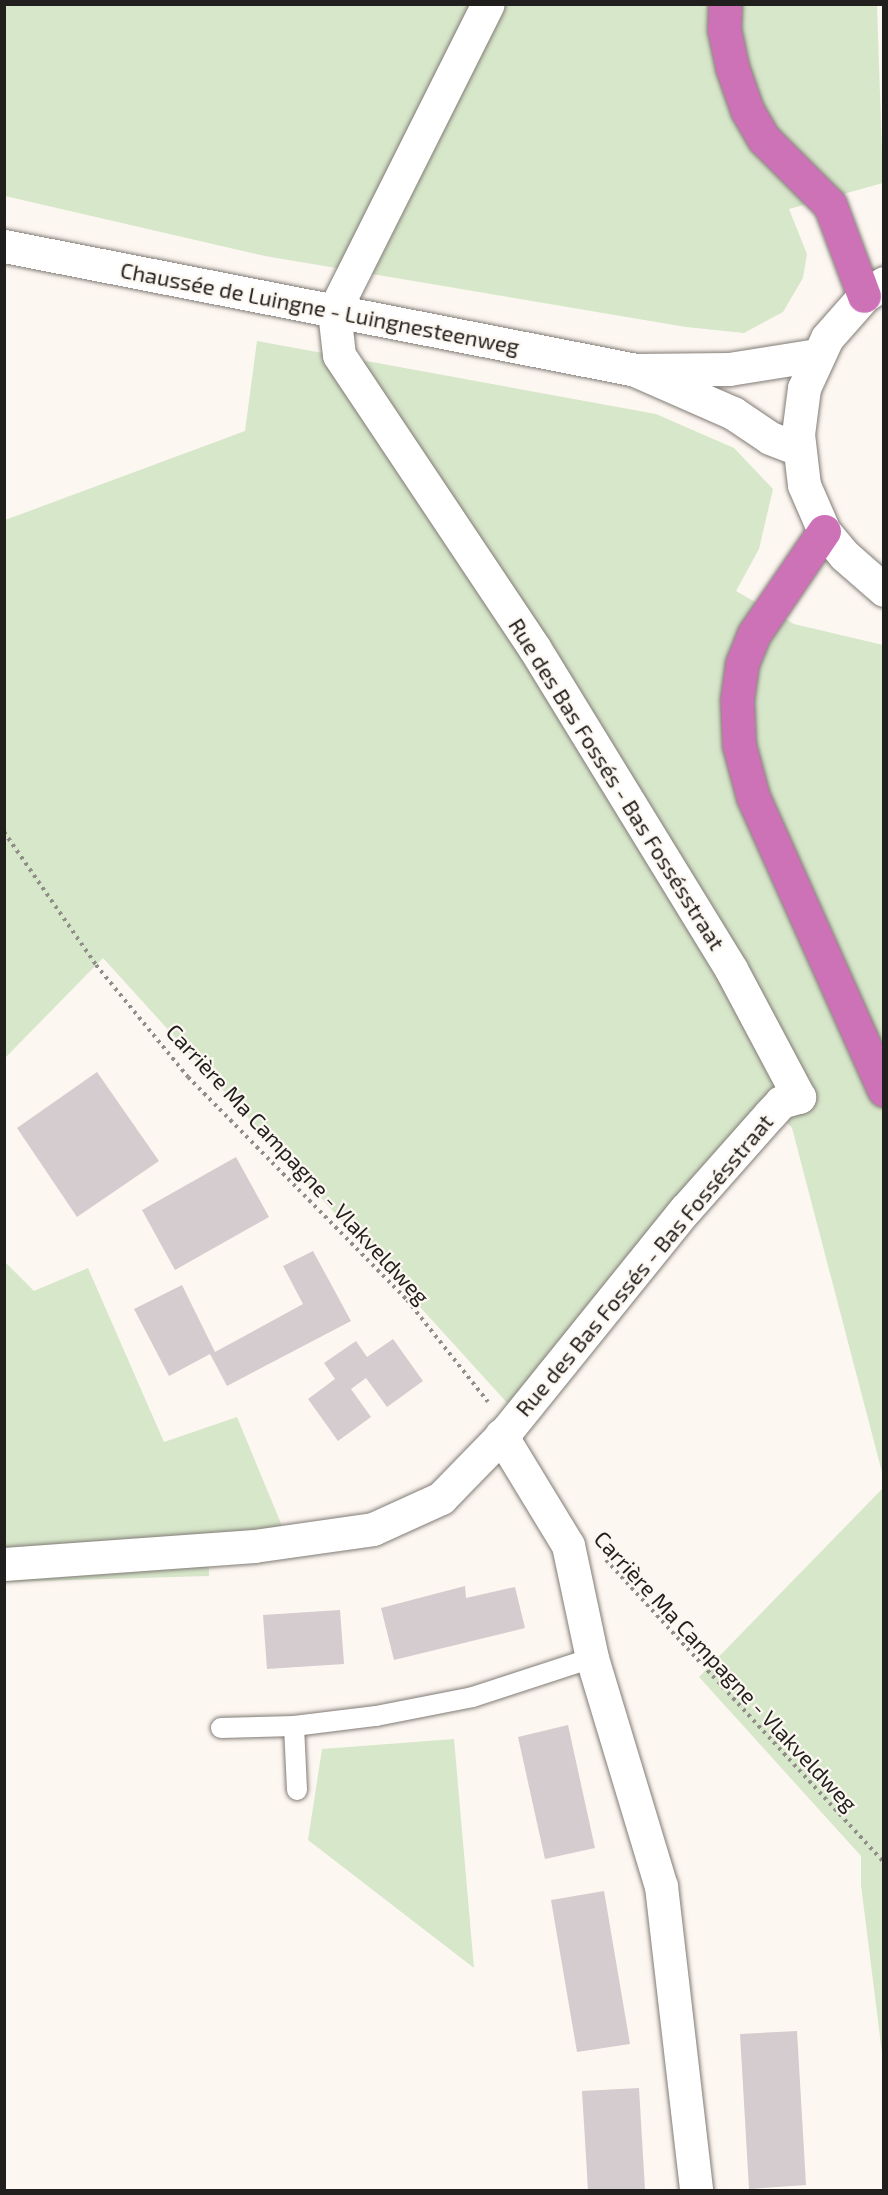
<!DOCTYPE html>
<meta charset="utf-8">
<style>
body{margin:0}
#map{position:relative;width:888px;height:2195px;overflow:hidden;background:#fdf7f1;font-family:"Exo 2",sans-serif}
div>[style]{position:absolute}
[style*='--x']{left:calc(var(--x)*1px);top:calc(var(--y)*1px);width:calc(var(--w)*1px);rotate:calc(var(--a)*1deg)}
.green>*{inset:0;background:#d7e7ca}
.building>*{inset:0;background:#d5cccf}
.path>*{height:4px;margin-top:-2px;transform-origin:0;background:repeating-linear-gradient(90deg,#918d89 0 3px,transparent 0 7.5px)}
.roads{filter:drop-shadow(0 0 2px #817b76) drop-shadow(0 0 2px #817b76)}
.lane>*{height:20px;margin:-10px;padding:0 10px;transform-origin:10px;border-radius:10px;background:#fff}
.street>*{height:33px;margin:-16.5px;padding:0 16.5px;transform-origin:16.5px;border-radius:16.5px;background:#fff}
.secondary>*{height:33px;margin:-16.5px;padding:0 16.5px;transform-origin:16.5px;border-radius:16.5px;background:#fff}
.highway>*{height:33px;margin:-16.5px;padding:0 16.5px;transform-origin:16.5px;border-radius:16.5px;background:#cd72b6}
span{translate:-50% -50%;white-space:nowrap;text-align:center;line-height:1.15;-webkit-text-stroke:4.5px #fdf7f1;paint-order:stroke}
.street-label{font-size:22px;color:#211f1d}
.frame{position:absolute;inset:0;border:6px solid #211f1d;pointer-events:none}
</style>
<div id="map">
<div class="green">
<div style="clip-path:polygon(4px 5px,877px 5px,883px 183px,789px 209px,807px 254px,803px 278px,783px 312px,744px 333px,686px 327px,265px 256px,5px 196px)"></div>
<div style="clip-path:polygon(257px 341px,656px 414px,734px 448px,773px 489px,759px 549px,736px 591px,794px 624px,883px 645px,883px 1476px,792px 1128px,764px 1098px,510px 1406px,103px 958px,5px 1058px,5px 520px,245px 431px)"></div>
<div style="clip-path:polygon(4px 1261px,34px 1291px,88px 1268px,164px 1442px,237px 1417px,282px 1526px,208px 1537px,209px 1576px,5px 1582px)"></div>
<div style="clip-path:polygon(883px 1488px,883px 2061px,861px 1885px,861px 1856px,699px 1677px)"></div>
<div style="clip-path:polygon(454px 1739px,474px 1968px,308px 1840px,322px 1749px)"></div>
</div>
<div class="building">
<div style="clip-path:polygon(97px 1072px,159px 1161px,77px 1217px,17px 1128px)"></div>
<div style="clip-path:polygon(236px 1157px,269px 1217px,175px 1270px,142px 1210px)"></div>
<div style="clip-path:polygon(313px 1251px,351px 1321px,227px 1386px,210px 1354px,169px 1376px,134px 1309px,182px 1285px,215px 1352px,303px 1304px,283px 1266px)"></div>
<div style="clip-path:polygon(393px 1339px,423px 1381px,387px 1407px,366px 1378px,351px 1389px,371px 1417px,338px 1441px,308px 1399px,335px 1379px,324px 1363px,356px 1341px,367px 1357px)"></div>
<div style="clip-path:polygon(465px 1586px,466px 1598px,515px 1587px,525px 1628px,394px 1660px,381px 1608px)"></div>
<div style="clip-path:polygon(340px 1610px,344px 1664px,267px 1669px,263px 1615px)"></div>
<div style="clip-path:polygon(568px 1725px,595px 1848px,545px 1859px,518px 1737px)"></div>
<div style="clip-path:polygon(604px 1891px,630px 2044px,577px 2052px,551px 1900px)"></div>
<div style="clip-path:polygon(797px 2031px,806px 2185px,749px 2189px,740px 2034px)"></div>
<div style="clip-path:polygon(639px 2088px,645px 2190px,588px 2190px,582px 2091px)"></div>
</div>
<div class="path">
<div style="--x:4;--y:832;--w:162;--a:55.3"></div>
<div style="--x:96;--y:965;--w:145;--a:50.6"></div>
<div style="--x:188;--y:1077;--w:313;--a:45.5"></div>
<div style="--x:407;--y:1300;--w:130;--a:51.5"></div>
<div style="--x:606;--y:1560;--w:410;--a:47.4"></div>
</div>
<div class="roads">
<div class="lane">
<div style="--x:294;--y:1726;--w:64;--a:87.3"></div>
<div style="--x:221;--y:1728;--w:73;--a:-1.6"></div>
<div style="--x:294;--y:1726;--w:83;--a:-7"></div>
<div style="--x:376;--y:1716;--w:99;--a:-11.1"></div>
<div style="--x:473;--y:1697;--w:125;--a:-18.1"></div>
</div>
<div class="street">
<div style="--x:501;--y:1435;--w:129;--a:58.7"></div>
<div style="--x:568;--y:1545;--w:116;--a:78"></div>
<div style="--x:592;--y:1658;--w:238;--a:73.2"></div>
<div style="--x:661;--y:1886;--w:306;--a:83.4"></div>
<div style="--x:4;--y:1564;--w:251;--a:-4.1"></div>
<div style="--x:254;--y:1546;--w:120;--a:-8.1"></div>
<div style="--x:373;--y:1529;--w:75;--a:-24.5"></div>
<div style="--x:441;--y:1498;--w:96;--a:-45.8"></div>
<div style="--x:508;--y:1429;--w:282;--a:-51.1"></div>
<div style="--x:685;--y:1210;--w:128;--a:-48.5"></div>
<div style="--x:770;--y:1114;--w:16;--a:-47"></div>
<div style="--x:781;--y:1102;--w:19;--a:-16"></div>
<div style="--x:799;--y:1097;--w:145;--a:-118"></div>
<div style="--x:731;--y:969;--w:375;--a:-121.5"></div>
<div style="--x:535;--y:649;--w:353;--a:-123.7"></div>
<div style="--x:339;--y:355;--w:44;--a:-96.5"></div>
<div style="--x:334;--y:311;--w:343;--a:-63.4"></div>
</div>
<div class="secondary">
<div style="--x:4;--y:246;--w:644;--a:11.1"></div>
<div style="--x:636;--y:370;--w:93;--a:-0.6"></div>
<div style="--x:729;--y:369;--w:89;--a:-9"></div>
<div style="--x:884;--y:283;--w:24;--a:147"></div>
<div style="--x:864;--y:296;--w:56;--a:131.4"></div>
<div style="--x:827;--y:338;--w:55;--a:114.7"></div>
<div style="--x:804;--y:388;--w:46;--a:97.4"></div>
<div style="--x:798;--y:434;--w:51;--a:83.3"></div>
<div style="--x:804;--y:485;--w:50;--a:66.5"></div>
<div style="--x:824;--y:531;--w:31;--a:50"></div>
<div style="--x:844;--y:555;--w:53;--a:41.2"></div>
<div style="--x:637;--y:371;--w:105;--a:23.6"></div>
<div style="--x:733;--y:413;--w:45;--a:34"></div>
<div style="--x:770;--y:438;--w:30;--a:21"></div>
</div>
<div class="highway">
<div style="--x:725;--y:4;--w:25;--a:92"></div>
<div style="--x:724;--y:29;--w:39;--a:78"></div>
<div style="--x:732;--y:67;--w:46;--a:70.8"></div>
<div style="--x:747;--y:110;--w:34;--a:60"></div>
<div style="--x:764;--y:139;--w:93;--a:45"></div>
<div style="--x:830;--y:205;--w:97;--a:69.5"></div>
<div style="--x:824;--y:531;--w:125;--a:124.2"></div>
<div style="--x:754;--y:634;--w:32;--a:112"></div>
<div style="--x:742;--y:664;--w:37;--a:98"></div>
<div style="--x:737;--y:701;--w:44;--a:87.4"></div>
<div style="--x:739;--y:745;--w:54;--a:74.9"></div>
<div style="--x:753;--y:797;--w:321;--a:65.9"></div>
</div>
</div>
<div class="street-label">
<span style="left:320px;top:308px;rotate:11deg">Chaussée de Luingne - Luingnesteenweg</span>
<span style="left:617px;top:784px;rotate:58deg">Rue des Bas Fossés - Bas Fossésstraat</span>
<span style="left:298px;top:1164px;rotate:47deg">Carrière Ma Campagne - Vlakveldweg</span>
<span style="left:644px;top:1265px;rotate:-50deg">Rue des Bas Fossés - Bas Fossésstraat</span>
<span style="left:726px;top:1671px;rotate:47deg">Carrière Ma Campagne - Vlakveldweg</span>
</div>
<div class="frame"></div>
</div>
